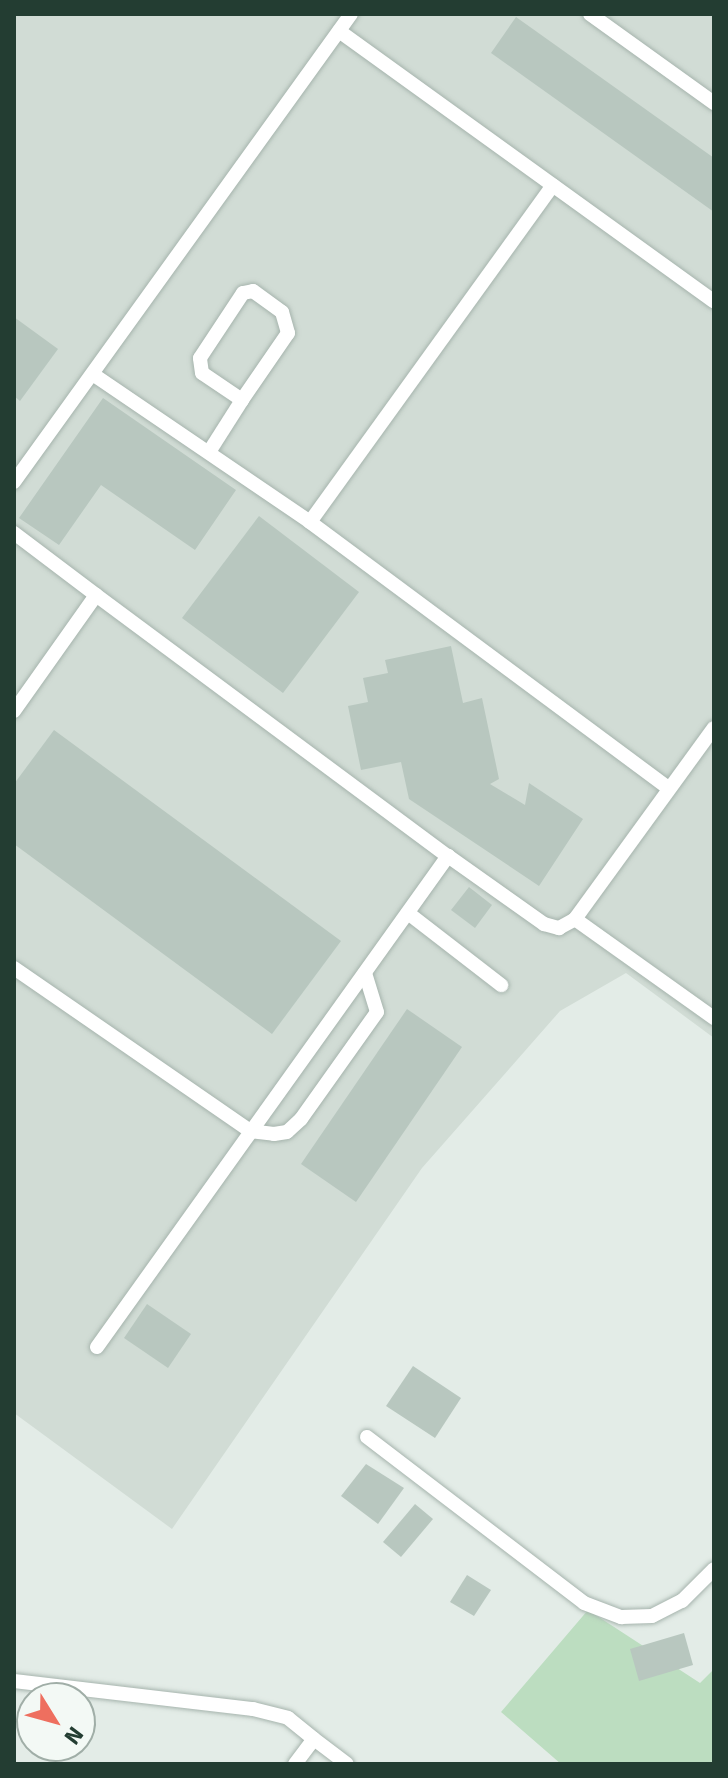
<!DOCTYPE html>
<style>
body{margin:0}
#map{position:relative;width:728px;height:1778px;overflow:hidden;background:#e3ece7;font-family:Signika,sans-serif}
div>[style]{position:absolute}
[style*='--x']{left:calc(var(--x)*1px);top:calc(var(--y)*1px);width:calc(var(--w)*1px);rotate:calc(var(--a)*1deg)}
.built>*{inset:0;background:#d1dcd5}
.green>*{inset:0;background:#bcddc0}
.building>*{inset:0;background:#b8c7bf}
.roads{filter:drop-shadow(0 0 2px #a6b4ad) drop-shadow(0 0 2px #a6b4ad)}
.service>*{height:14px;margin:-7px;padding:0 7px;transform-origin:7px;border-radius:7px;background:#fff}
span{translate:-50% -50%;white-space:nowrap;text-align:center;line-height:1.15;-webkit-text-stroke:6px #f3f9f5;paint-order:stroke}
.frame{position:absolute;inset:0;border:16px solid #233d32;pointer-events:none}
.north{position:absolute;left:16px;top:1682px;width:80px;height:80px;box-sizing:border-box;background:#f3f9f5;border:2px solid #a0aea7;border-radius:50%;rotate:127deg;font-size:22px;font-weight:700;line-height:32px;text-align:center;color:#233d32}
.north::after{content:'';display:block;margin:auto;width:28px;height:36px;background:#ee6f5f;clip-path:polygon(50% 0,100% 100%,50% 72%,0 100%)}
</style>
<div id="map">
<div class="built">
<div style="clip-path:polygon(14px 14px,714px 14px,714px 1038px,626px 973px,560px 1011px,422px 1168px,172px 1529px,14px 1413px)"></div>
</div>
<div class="green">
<div style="clip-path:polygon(588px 1610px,700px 1683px,714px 1669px,714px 1764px,561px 1764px,501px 1712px)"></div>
</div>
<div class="building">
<div style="clip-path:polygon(516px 17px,714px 158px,714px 212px,491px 53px)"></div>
<div style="clip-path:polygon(14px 317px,58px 349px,20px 401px,14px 396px)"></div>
<div style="clip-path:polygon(103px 398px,236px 490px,195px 550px,101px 485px,59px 545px,19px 518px)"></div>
<div style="clip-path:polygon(259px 516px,359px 592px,283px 693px,182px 618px)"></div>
<div style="clip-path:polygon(451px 646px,463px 703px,482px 698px,499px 779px,490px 784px,525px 805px,529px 783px,583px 819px,539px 886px,409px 799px,401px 762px,361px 770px,348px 706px,368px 702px,363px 678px,388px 673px,385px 660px)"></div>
<div style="clip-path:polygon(54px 730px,341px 941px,272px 1034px,14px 844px,14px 784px)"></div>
<div style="clip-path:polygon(469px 887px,492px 905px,475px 928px,451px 910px)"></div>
<div style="clip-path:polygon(407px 1009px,462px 1047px,356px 1202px,301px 1164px)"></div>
<div style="clip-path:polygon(147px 1304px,191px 1334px,168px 1368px,124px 1338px)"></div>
<div style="clip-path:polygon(413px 1366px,461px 1398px,435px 1438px,386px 1406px)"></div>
<div style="clip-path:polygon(366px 1464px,404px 1488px,378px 1524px,341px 1496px)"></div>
<div style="clip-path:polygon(415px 1504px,433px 1519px,401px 1557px,383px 1542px)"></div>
<div style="clip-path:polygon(467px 1575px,491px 1590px,474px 1616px,450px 1602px)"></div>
<div style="clip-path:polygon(684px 1633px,693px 1665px,639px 1681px,630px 1649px)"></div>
</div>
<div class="roads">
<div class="service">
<div style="--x:590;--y:14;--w:153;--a:35.7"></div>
<div style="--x:339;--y:31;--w:462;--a:35.8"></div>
<div style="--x:94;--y:375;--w:261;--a:34.2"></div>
<div style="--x:310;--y:522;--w:447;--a:36.6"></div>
<div style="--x:209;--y:452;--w:62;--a:-57.6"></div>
<div style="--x:242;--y:400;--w:48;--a:-146"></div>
<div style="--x:202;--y:373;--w:15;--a:-98"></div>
<div style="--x:200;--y:358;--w:78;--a:-56.5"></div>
<div style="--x:243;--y:293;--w:10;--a:-11"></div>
<div style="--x:253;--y:291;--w:36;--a:36"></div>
<div style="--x:282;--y:312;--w:22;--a:74"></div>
<div style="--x:288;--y:333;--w:81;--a:124.5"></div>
<div style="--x:14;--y:482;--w:577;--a:-54.24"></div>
<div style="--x:310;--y:522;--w:415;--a:-54.2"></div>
<div style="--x:14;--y:533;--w:103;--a:37.1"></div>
<div style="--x:14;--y:711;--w:142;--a:-54.7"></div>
<div style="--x:96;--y:595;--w:438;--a:36.6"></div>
<div style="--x:408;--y:913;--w:118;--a:37.7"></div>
<div style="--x:575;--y:919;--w:171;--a:35.5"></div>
<div style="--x:14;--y:968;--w:287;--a:34.6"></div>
<div style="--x:250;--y:1131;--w:24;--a:7"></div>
<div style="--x:274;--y:1134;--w:13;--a:-9"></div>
<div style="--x:287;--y:1132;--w:19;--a:-43"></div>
<div style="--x:301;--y:1119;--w:131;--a:-54.6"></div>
<div style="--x:377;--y:1012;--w:41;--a:-107.1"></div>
<div style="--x:97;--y:1347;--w:604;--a:-54.44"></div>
<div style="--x:448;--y:856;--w:118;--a:35.3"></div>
<div style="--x:544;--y:924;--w:16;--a:15"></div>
<div style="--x:559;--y:928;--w:18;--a:-29"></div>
<div style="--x:575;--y:919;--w:236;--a:-54"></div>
<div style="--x:367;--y:1437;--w:273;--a:37.4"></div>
<div style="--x:584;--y:1603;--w:40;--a:21"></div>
<div style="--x:621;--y:1617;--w:31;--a:-2"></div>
<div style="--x:652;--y:1616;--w:34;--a:-27"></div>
<div style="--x:682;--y:1601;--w:45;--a:-45"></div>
<div style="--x:14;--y:1681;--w:241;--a:6.7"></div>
<div style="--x:253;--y:1709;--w:36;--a:14"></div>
<div style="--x:288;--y:1718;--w:33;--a:39"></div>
<div style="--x:295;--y:1764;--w:31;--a:-53"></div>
<div style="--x:314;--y:1739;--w:41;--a:37.1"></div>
</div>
</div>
<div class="frame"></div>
<div class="north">N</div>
</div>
